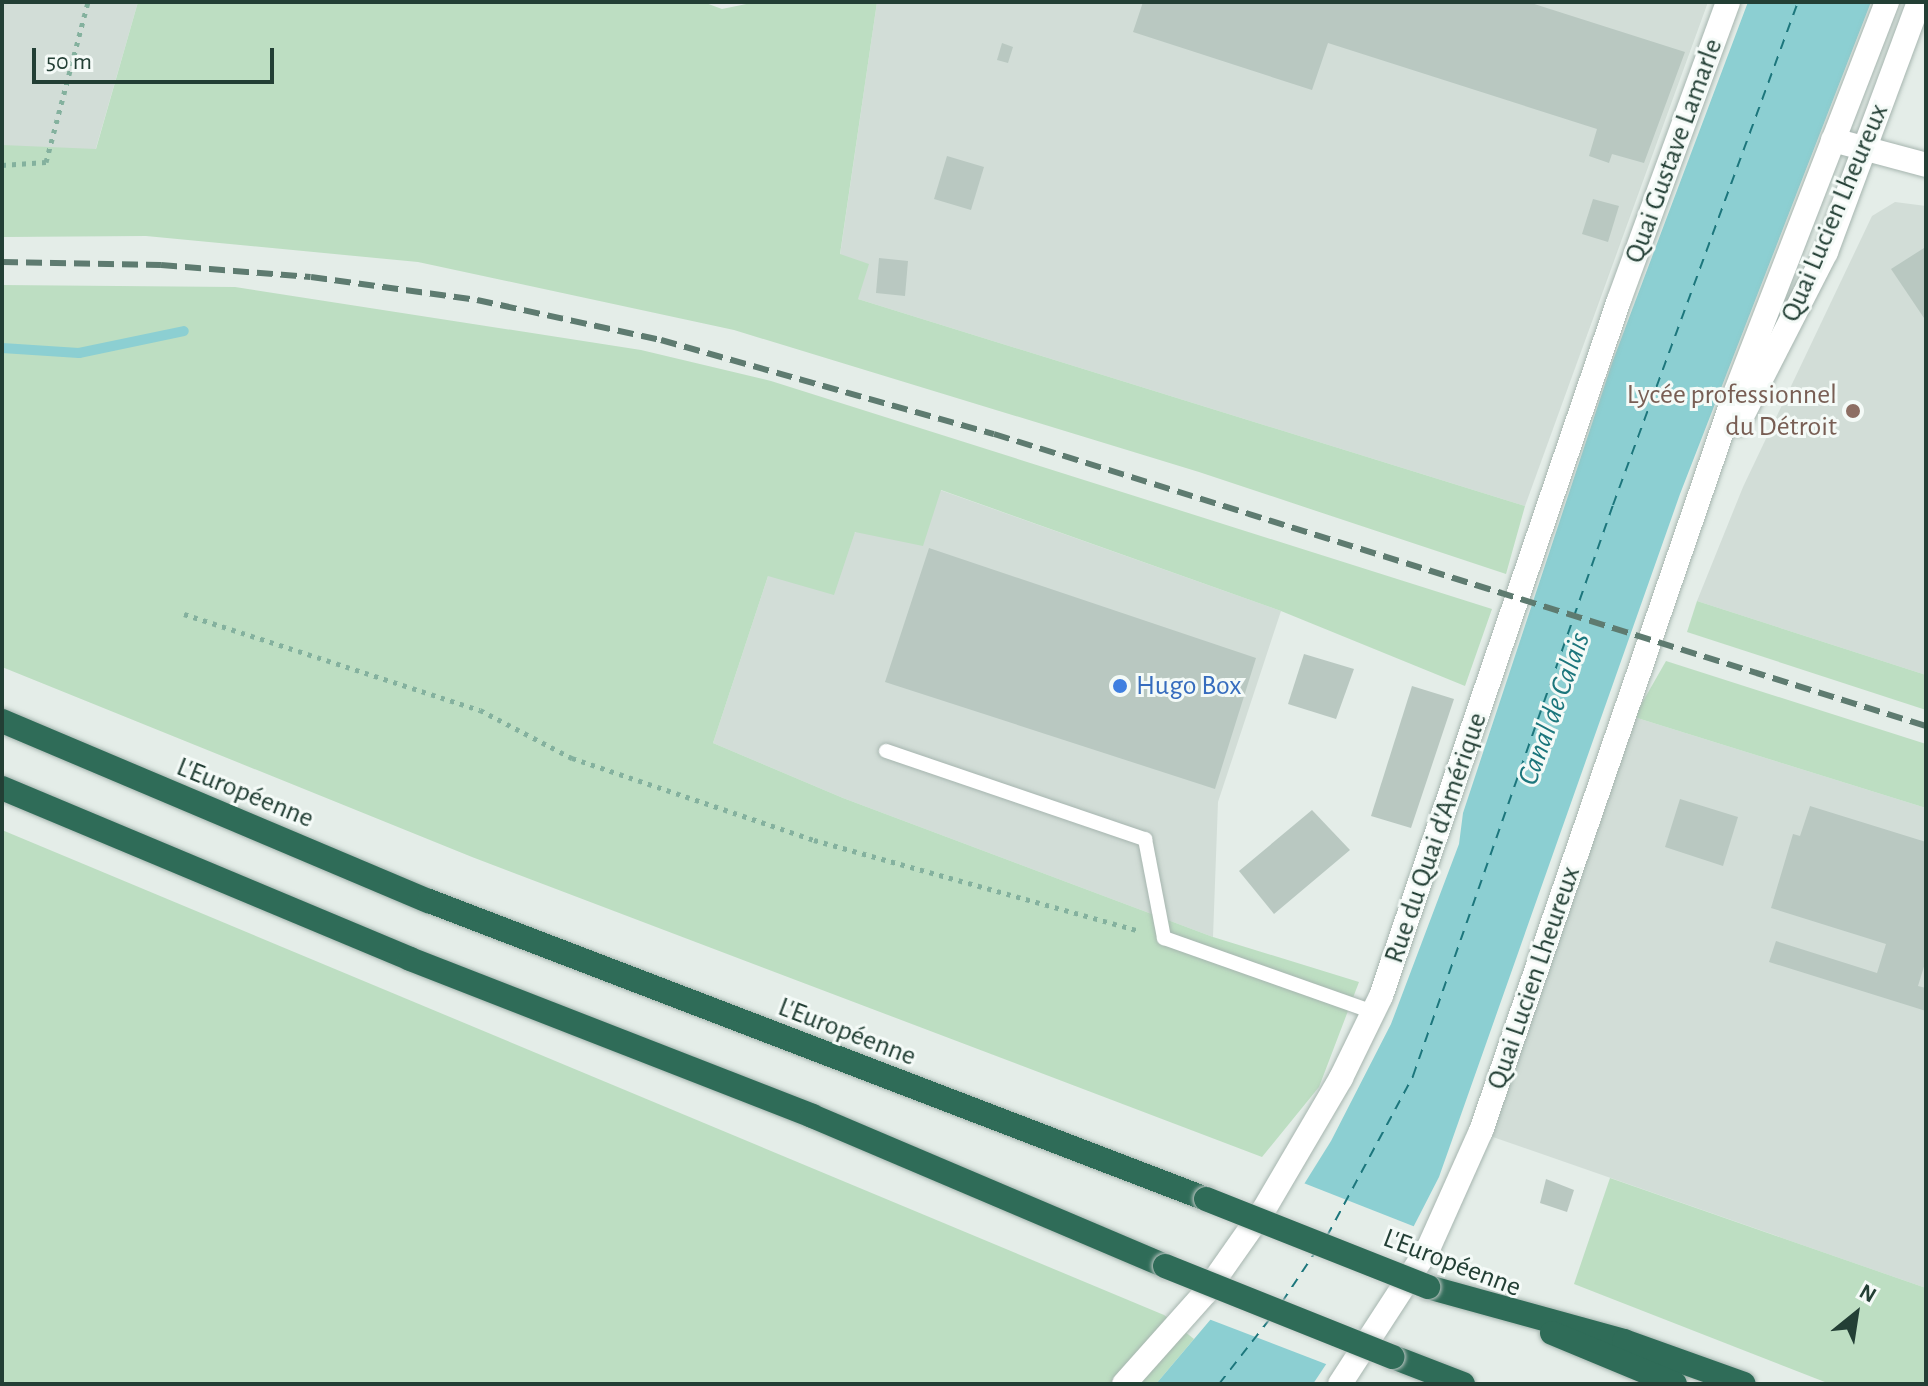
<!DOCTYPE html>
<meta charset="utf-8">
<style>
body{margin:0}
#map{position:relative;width:1928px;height:1386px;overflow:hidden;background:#e4ede8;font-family:"Alegreya Sans",sans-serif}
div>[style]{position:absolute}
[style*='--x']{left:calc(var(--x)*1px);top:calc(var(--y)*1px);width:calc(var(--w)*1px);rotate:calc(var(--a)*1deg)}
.built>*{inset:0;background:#d2ddd7}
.green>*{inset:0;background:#bddec2}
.water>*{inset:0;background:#8ccfd2}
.pier>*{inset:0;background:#e4ede8}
.stream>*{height:10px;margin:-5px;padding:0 5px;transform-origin:5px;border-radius:5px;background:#8ccfd2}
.ferry>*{height:2px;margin-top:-1px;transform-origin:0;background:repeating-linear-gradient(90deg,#1c767c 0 10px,transparent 0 18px)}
.building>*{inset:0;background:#b9c8c1}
.path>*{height:5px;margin-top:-2.5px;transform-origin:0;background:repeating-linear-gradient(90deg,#84b19e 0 4px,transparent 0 10px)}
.roads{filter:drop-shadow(0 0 2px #a6b5af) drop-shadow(0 0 2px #a6b5af)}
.lane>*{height:14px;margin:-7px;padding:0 7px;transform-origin:7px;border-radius:7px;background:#fff}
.street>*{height:24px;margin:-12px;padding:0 12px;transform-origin:12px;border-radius:12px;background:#fff}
.secondary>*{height:24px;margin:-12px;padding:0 12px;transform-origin:12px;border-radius:12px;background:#fff}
.highway>*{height:24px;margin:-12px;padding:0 12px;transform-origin:12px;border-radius:12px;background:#2f6c58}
.rail>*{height:6px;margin-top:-3px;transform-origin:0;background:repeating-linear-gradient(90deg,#5e7b70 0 16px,transparent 0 24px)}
.bridges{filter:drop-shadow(0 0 2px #c1c9c6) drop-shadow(0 0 2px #c1c9c6)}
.highway-bridge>*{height:24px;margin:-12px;padding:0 12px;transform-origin:12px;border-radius:12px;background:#2f6c58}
.dots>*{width:22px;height:22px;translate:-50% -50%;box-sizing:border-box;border:4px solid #f4faf7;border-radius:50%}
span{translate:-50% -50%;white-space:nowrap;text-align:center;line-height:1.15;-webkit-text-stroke:6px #f4faf7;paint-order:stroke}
.street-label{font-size:28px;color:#233f35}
.education-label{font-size:28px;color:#785e54}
.right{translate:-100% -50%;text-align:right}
.shop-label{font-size:28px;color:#366cbe}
.left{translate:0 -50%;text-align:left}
.water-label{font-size:30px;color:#1c767c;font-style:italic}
.frame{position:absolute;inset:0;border:4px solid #233f35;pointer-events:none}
.north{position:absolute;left:1816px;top:1274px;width:80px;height:80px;-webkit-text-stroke:6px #f4faf7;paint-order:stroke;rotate:30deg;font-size:22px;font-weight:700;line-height:32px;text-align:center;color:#233f35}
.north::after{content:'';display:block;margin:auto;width:28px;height:36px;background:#233f35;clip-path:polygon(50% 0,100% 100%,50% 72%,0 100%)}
.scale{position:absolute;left:32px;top:48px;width:242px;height:36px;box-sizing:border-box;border:4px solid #233f35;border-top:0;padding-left:10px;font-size:24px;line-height:28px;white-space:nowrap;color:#233f35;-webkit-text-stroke:6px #f4faf7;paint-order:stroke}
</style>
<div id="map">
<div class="built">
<div style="clip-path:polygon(2px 2px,138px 2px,71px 235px,2px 237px)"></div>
<div style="clip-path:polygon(877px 2px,1708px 2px,1525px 506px,858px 299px,840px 255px)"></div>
<div style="clip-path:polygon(1895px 202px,1926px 206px,1926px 675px,1697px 601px,1743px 487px,1872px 216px)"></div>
<div style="clip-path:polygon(940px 490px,1281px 611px,1218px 802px,1213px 937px,843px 798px,713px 743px,768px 576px)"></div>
<div style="clip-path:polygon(1634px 717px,1926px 808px,1926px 1288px,1490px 1136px)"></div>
</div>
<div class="green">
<div style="clip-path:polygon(138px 2px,703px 2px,722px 9px,756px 2px,877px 2px,840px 254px,869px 264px,858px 299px,1525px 506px,1506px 574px,1199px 472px,734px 330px,418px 262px,146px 236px,2px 237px,2px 145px,96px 149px)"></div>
<div style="clip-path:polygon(2px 285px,235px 287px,641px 350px,771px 381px,1492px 609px,1465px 686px,1281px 611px,941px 490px,923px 546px,855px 532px,834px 595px,768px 576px,713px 743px,843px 798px,1213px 937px,1359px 982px,1319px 1087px,1262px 1157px,472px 857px,2px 667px)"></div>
<div style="clip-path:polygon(1697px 601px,1926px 675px,1926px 710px,1687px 632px)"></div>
<div style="clip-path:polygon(1666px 661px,1926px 744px,1926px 808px,1634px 717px)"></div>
<div style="clip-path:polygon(2px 830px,1164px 1315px,1194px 1339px,1156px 1384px,2px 1384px)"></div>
<div style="clip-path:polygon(1610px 1178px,1926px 1288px,1926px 1384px,1830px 1384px,1574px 1284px)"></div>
</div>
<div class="water">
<div style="clip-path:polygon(1748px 2px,1871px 2px,1680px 494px,1439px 1177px,1400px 1253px,1313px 1384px,1156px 1384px,1222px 1306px,1296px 1197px,1331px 1141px,1391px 1024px,1459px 844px,1463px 813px,1612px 363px)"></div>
</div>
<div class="pier">
<div style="clip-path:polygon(1301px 1182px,1418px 1228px,1331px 1366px,1206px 1318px)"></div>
</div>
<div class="stream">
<div style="--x:2;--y:348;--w:77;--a:3.7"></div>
<div style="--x:79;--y:353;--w:107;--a:-11.8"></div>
</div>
<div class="ferry">
<div style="--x:1327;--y:1236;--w:182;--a:-61.7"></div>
<div style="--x:1413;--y:1076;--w:605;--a:-70.7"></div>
<div style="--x:1613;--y:505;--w:536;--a:-69.81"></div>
<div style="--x:1282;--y:1302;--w:58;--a:-56.3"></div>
<div style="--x:1219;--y:1384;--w:81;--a:-52"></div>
</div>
<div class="building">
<div style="clip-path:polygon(1143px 2px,1528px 2px,1685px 52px,1644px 163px,1612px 154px,1609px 163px,1589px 156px,1597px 129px,1328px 43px,1312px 90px,1133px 32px)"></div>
<div style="clip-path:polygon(1002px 43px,1013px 47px,1008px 63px,997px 60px)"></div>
<div style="clip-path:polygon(947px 156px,984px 167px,971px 210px,934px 199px)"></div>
<div style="clip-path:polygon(1593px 199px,1619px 206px,1608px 242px,1582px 234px)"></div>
<div style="clip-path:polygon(1924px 248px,1926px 251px,1926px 321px,1891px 269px)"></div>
<div style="clip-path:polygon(879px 258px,908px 261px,905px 296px,876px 293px)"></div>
<div style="clip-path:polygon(929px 548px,1256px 658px,1215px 789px,885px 682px)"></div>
<div style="clip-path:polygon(1304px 654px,1354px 669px,1336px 719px,1288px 704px)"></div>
<div style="clip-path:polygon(1412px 686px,1454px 699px,1411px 828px,1371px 816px)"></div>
<div style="clip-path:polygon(1680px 799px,1738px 817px,1723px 866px,1665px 847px)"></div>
<div style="clip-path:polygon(1810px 806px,1926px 842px,1926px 960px,1918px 986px,1926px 988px,1926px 1011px,1769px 962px,1776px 941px,1877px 973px,1886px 944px,1771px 908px,1793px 834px,1800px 836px)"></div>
<div style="clip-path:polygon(1312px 810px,1350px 850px,1274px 914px,1239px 871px)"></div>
<div style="clip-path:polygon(1546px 1179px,1574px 1190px,1567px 1212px,1540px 1203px)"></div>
</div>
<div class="path">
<div style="--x:2;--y:165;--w:44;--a:-3.9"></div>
<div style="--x:46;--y:162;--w:165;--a:-75.3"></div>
<div style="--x:184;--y:614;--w:311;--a:18"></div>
<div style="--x:480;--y:710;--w:104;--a:27.6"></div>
<div style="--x:572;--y:758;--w:256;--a:18.7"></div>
<div style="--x:814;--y:840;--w:338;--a:15.6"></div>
</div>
<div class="roads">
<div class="lane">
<div style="--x:886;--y:751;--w:274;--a:18.8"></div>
<div style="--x:1145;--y:839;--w:101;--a:79.1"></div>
<div style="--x:1164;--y:938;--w:222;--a:19.5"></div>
</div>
<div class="street">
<div style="--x:1833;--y:140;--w:96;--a:15"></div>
<div style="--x:1124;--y:1384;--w:123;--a:-48.3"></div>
<div style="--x:1206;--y:1292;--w:99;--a:-54.9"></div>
<div style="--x:1263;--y:1211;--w:154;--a:-59.6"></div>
<div style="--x:1341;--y:1078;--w:91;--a:-64"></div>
<div style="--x:1381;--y:996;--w:736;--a:-71.12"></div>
<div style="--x:1619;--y:300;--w:317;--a:-69.9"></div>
</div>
<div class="secondary">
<div style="--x:1738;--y:424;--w:193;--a:-62.9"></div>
<div style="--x:1826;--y:252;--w:267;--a:-69.6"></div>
<div style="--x:1340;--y:1384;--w:163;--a:-57"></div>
<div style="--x:1429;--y:1247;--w:127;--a:-65.9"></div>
<div style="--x:1481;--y:1131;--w:774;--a:-71"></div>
<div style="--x:1733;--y:399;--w:426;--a:-68.8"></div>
</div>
<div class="highway">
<div style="--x:2;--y:721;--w:463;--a:22.9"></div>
<div style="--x:429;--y:901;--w:832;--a:20.98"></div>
<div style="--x:2;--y:788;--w:442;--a:22.7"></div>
<div style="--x:410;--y:959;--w:432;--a:21.3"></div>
<div style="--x:812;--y:1116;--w:384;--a:23"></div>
<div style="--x:1428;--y:1287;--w:203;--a:15.4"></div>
<div style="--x:1624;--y:1341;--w:127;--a:19.7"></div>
<div style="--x:1552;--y:1333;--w:133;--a:22.5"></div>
<div style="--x:1393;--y:1357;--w:75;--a:21.1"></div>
</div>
</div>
<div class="rail">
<div style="--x:2;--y:262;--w:159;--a:1.1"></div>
<div style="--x:161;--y:265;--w:150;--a:4.6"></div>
<div style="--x:311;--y:277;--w:168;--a:7.9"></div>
<div style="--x:477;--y:300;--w:188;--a:12.3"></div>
<div style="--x:661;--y:340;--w:346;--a:15.8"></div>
<div style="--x:994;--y:434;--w:977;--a:17.4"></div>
</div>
<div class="bridges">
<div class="highway-bridge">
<div style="--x:1206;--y:1199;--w:239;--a:21.6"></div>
<div style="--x:1165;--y:1266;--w:245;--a:21.8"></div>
</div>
</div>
<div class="dots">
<div style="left:1853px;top:411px;background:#8d6e63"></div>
<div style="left:1120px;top:686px;background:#3f7fe0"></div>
</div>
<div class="street-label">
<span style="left:1674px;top:151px;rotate:-70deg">Quai Gustave Lamarle</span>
<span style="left:1835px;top:213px;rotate:-67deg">Quai Lucien Lheureux</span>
<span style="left:245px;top:793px;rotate:22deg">L'Européenne</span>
<span style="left:1436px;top:838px;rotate:-71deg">Rue du Quai d'Amérique</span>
<span style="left:1534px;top:978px;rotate:-71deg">Quai Lucien Lheureux</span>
<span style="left:847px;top:1032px;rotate:21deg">L'Européenne</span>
<span style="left:1452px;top:1263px;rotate:21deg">L'Européenne</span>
</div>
<div class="education-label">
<span class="right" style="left:1837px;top:411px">Lycée professionnel<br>du Détroit</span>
</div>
<div class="shop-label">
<span class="left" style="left:1136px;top:686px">Hugo Box</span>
</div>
<div class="water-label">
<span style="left:1554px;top:709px;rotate:-70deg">Canal de Calais</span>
</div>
<div class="frame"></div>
<div class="north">N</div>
<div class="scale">50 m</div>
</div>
